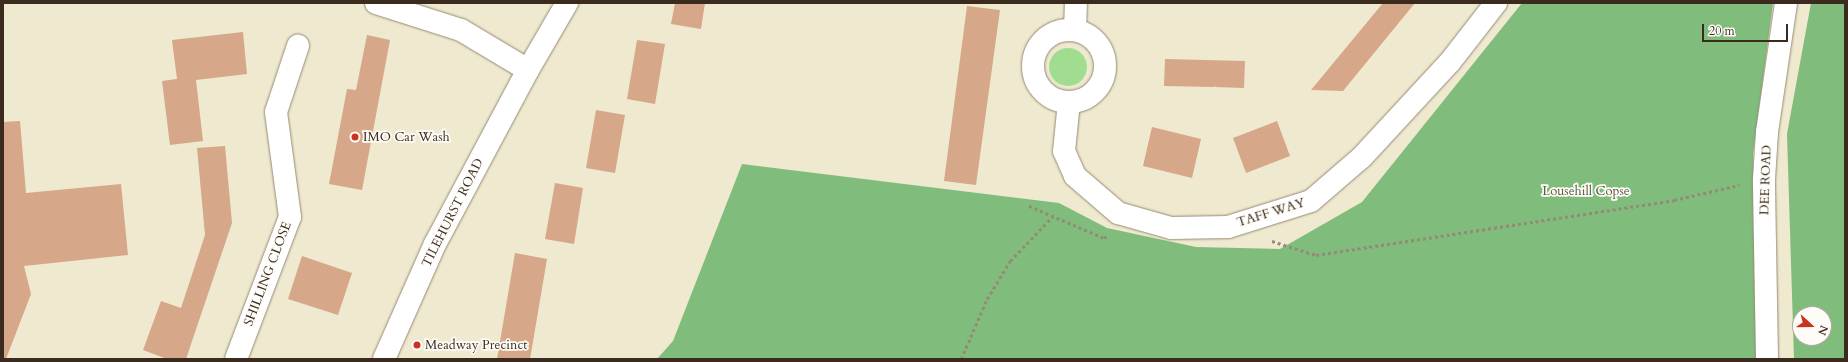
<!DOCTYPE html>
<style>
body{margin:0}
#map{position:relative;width:1848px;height:362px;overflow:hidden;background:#efe9cf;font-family:Cardo,serif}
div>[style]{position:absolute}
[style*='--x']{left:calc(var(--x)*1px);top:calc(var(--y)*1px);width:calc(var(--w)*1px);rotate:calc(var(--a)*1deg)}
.green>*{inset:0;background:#a1dd91}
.round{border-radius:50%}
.forest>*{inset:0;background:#80bc7b}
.building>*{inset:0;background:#d6a788}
.path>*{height:2.5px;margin-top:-1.25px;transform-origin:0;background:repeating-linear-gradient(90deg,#958a76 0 3px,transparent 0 6px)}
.roads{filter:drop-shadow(0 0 1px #958a76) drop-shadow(0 0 1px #958a76)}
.street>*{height:22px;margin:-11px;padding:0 11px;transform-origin:11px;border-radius:11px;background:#fff}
.street>.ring{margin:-11px;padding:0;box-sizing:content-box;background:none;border:22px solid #fff;border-radius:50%}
.secondary>*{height:22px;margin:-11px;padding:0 11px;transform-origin:11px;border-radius:11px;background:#fff}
.dots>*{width:11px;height:11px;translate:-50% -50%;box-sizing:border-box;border:2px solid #fdfcf7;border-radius:50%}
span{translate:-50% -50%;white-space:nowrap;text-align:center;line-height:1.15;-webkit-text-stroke:3.5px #fdfcf7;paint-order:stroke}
.poi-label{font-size:13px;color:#3b2a1e}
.left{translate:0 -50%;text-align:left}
.street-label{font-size:13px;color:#3b2a1e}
.park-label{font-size:13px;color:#54573b}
.frame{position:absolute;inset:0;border:4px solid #3b2a1e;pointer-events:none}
.north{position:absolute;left:1792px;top:306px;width:40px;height:40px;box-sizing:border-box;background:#fdfcf7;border:1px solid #afa8a0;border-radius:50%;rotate:111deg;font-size:11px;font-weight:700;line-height:16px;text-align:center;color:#3b2a1e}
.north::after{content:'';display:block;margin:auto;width:14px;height:18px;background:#c8321e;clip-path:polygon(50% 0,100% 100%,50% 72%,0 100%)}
.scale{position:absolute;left:1702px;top:24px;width:86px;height:18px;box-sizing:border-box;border:2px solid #3b2a1e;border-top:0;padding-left:5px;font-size:12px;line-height:14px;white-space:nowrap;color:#3b2a1e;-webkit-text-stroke:3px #fdfcf7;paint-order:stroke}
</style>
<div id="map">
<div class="green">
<div class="round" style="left:1049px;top:48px;width:38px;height:38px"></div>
</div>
<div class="forest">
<div style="clip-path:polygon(1522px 3px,1773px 3px,1753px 154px,1762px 359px,657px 359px,673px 341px,742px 164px,1059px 203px,1107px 228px,1196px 247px,1280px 249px,1362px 202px)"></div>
<div style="clip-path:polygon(evenodd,1811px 3px,1845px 3px,1845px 359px,1794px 359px,1787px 134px,1811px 3px,1800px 314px,1824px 314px,1824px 338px,1800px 338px,1800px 314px)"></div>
</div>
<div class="building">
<div style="clip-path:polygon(675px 3px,705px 3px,701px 29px,671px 24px)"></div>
<div style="clip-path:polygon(1383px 3px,1415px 3px,1343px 91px,1311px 90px)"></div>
<div style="clip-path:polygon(967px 6px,1000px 10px,976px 185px,944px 181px)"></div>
<div style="clip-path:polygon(243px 32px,247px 74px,196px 80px,203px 141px,170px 145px,162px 81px,177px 79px,172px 40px)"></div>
<div style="clip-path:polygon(367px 35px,390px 40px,362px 190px,329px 184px,347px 89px,356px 90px)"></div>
<div style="clip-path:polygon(637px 40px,665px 44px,655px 104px,627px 99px)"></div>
<div style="clip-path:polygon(1165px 59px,1245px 61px,1244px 88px,1215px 87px,1214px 85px,1214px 87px,1164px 86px)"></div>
<div style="clip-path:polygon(596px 110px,625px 115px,615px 173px,586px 168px)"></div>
<div style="clip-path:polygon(20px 121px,26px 193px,121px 184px,128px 255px,24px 266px,31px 294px,6px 359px,3px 359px,3px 122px)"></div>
<div style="clip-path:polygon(1277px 121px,1290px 156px,1246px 173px,1233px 138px)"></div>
<div style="clip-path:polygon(1152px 127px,1201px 139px,1192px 178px,1143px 166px)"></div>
<div style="clip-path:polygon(225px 146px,232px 223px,186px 359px,167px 359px,143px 350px,161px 301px,181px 308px,205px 235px,197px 148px)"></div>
<div style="clip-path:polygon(555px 183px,583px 188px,574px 244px,545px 239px)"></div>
<div style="clip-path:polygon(515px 253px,547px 259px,530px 359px,497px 359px)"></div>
<div style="clip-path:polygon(302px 256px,352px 273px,338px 315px,288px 299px)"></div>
</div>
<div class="path">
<div style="--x:1029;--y:206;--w:82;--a:23.1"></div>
<div style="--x:1104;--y:238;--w:4;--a:-34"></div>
<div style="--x:1272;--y:241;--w:46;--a:17.7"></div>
<div style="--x:1316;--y:255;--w:362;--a:-8.7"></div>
<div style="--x:1674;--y:200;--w:67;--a:-13"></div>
<div style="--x:961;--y:359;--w:65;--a:-66.6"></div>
<div style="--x:987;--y:299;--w:44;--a:-58.8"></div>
<div style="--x:1010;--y:261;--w:62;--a:-46.3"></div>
</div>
<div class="roads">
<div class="street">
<div class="ring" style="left:1033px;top:30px;width:50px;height:50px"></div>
<div style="--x:1075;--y:30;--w:27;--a:-88"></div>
<div style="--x:1069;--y:102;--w:49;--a:95.8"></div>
<div style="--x:1064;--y:151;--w:27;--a:66"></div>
<div style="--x:1075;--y:176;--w:57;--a:40.7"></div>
<div style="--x:1118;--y:213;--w:55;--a:15.8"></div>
<div style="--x:1171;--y:228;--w:57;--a:-1"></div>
<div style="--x:1228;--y:227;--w:87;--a:-17.4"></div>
<div style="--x:1311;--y:201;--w:67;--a:-40.8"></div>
<div style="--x:1362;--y:157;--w:129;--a:-47.2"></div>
<div style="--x:1450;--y:62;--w:75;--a:-52.1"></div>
<div style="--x:236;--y:359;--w:152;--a:-69.2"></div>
<div style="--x:290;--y:217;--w:106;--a:-97.6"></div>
<div style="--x:276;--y:112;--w:70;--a:-71.6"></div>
</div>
<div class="secondary">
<div style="--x:376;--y:3;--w:89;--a:17.6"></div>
<div style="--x:461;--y:30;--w:78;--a:30.8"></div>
<div style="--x:384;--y:359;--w:126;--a:-66.1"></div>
<div style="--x:435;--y:244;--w:197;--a:-61.9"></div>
<div style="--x:528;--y:70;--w:78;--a:-59.8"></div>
<div style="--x:1767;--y:359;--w:180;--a:-91"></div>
<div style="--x:1764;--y:179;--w:47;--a:-86.3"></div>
<div style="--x:1767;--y:132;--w:130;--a:-81.6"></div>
</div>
</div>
<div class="dots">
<div style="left:355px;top:137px;background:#c8321e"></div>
<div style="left:417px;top:345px;background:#c8321e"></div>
</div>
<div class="poi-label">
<span class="left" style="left:363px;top:137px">IMO Car Wash</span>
<span class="left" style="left:425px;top:345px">Meadway Precinct</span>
</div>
<div class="street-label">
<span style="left:1766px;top:180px;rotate:-88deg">DEE ROAD</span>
<span style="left:453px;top:213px;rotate:-63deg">TILEHURST ROAD</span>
<span style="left:1271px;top:213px;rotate:-17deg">TAFF WAY</span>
<span style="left:268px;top:274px;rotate:-69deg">SHILLING CLOSE</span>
</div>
<div class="park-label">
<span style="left:1586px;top:191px">Lousehill Copse</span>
</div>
<div class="frame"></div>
<div class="north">N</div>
<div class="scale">20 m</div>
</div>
